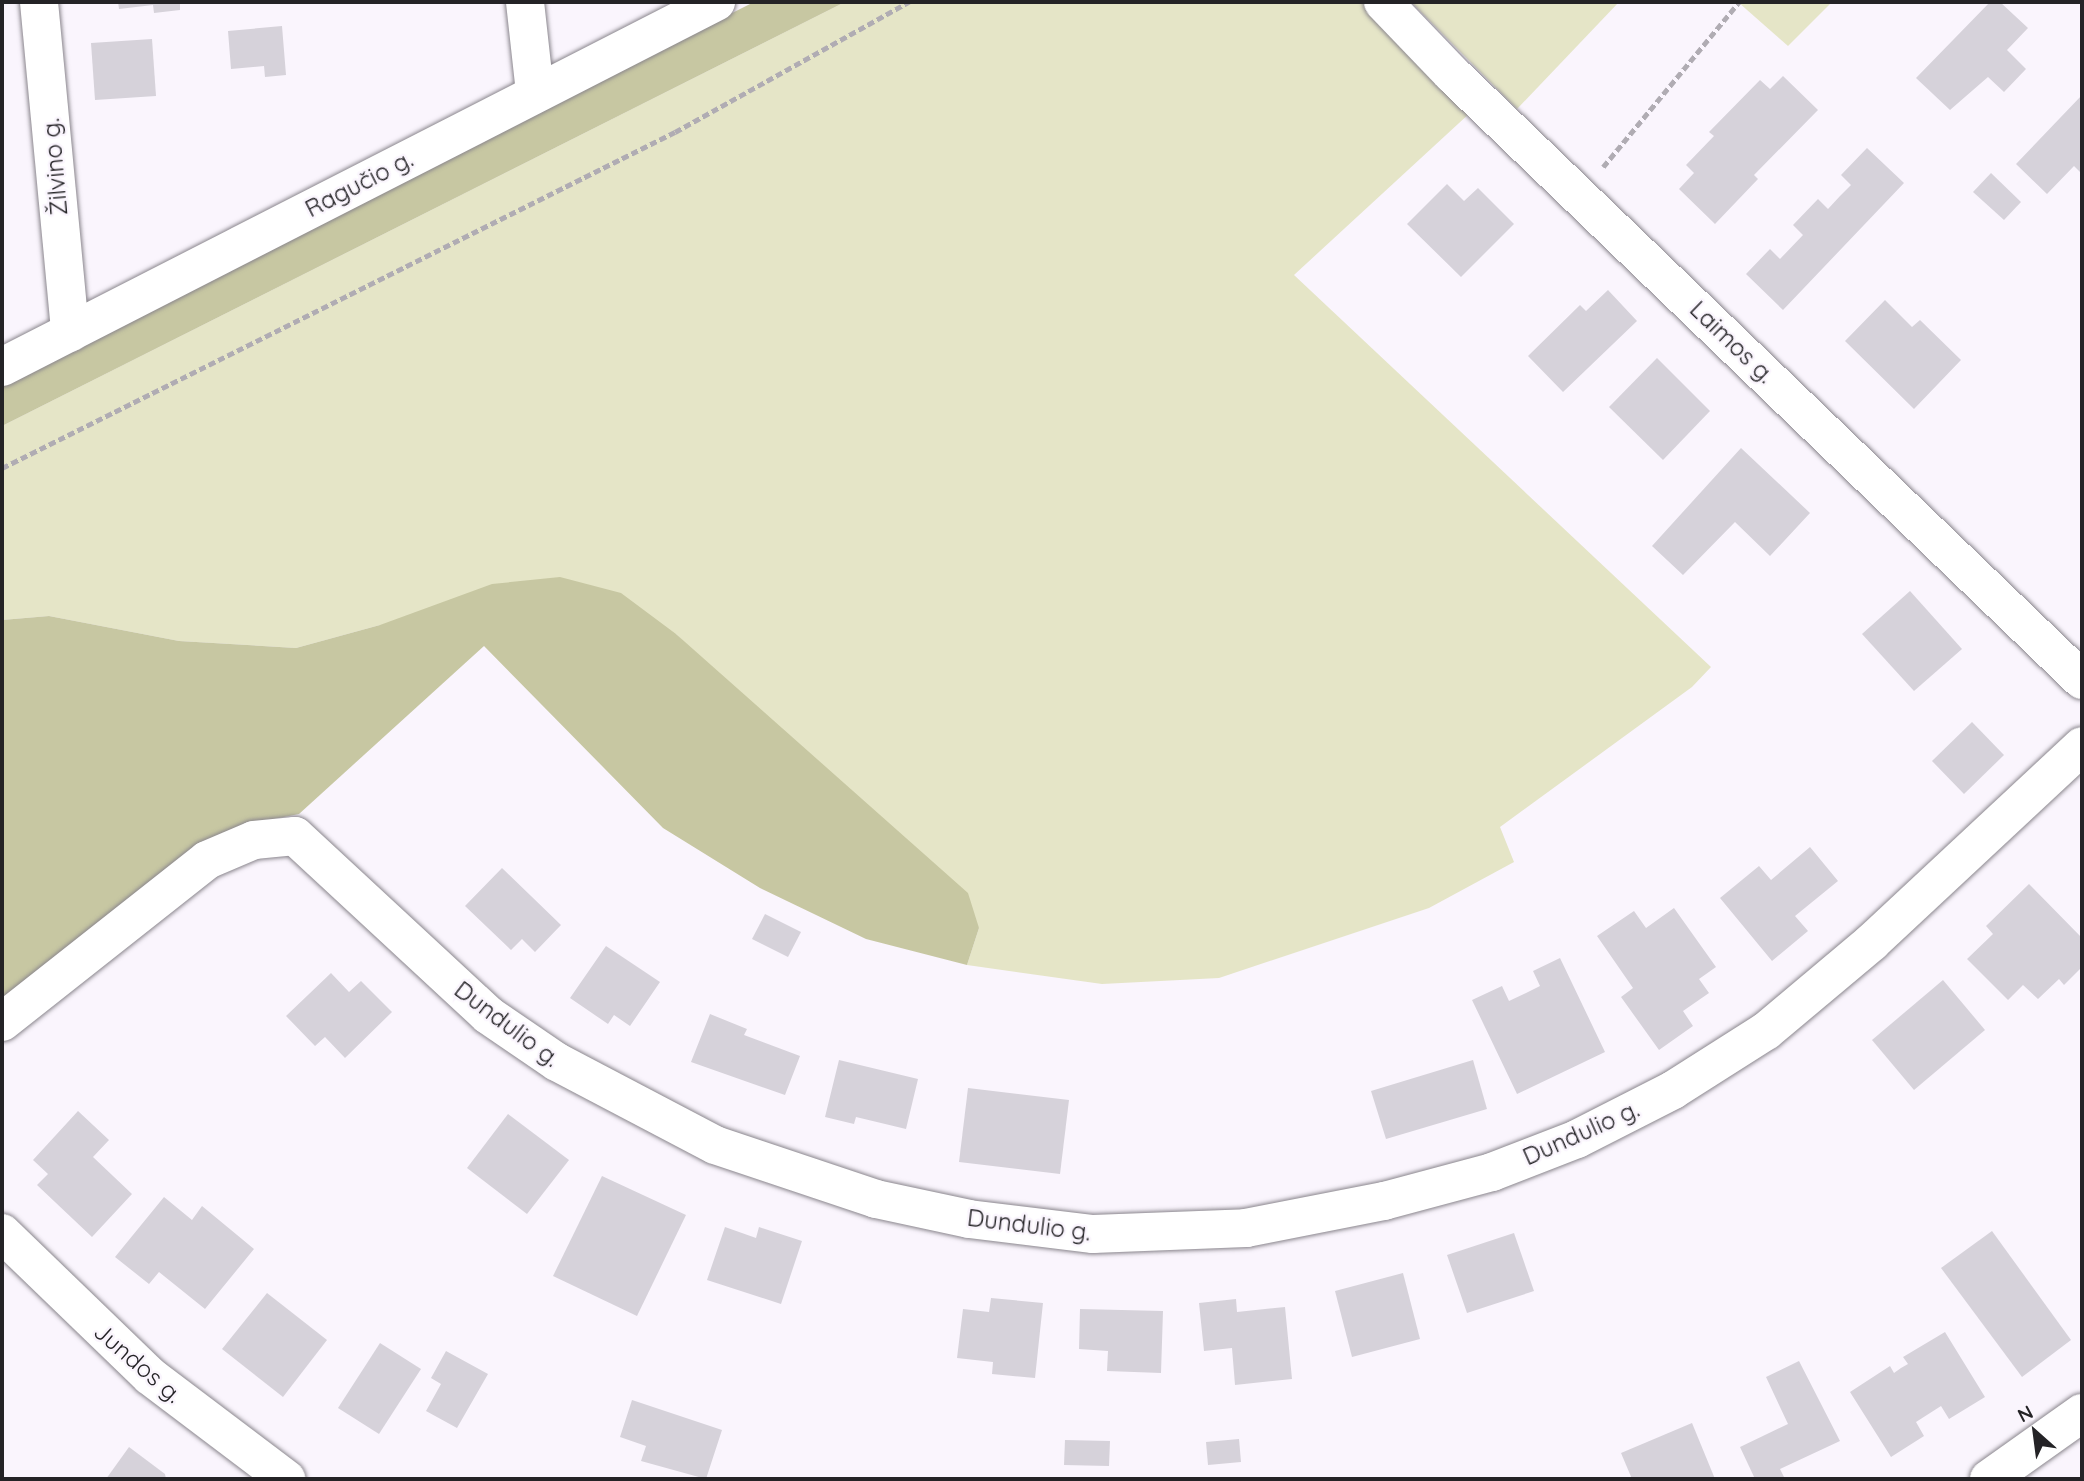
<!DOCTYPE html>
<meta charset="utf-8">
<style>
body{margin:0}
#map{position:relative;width:2084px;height:1481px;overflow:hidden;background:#faf5fd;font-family:Quicksand,sans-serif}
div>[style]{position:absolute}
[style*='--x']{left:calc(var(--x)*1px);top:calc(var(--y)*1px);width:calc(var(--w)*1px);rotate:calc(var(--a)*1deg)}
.green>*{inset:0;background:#e5e5c7}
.forest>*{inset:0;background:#c7c7a2}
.building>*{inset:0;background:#d6d2da}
.path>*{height:4.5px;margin-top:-2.25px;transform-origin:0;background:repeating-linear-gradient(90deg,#b0acb3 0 7px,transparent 0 10.5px)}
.roads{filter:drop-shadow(0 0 2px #8a868d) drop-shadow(0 0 2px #8a868d)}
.minor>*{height:38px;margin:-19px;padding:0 19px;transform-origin:19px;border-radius:19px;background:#fff}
span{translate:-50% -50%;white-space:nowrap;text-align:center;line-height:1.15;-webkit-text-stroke:5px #faf5fd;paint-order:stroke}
.street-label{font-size:24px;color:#242326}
.frame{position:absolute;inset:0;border:4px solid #242326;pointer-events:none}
.north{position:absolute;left:2000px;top:1397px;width:70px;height:70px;-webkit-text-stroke:5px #faf5fd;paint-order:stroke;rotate:332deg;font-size:19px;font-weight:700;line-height:28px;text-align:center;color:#242326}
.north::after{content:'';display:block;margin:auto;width:24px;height:32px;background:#242326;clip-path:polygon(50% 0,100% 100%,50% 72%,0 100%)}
</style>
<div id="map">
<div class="green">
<div style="clip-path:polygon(845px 2px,1364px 2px,1471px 112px,1294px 275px,1711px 667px,1692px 687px,1500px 827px,1514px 862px,1429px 908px,1219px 978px,1102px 984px,967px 965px,979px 928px,676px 634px,380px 625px,296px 648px,179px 641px,49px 616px,2px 620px,2px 426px)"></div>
<div style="clip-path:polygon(1411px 2px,1619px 2px,1517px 109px)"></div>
<div style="clip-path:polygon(1738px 2px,1832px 2px,1788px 46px)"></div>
</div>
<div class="forest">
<div style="clip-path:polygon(754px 2px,845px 2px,2px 426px,2px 380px)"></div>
<div style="clip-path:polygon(560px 577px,621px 593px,676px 634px,968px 893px,979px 928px,967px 965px,866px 939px,760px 888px,663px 828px,484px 646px,299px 814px,249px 824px,2px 1010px,2px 620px,49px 616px,179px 641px,296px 648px,380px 625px,492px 584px)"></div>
</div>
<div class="building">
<div style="clip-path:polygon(118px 2px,180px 2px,180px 10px,154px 13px,153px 5px,119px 9px)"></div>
<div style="clip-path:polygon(1990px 2px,2000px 2px,2028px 28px,2007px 50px,2026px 69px,2004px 92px,1988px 77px,1950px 110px,1916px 78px)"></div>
<div style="clip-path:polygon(282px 26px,286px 75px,265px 77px,264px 66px,231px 69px,228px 31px)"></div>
<div style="clip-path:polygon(152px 39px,156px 96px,95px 100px,91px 43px)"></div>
<div style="clip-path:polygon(1783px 76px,1818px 110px,1754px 175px,1758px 179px,1715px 224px,1679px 189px,1694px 173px,1686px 165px,1714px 136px,1709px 132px,1760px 80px,1770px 89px)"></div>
<div style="clip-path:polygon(2082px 95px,2082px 174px,2074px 166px,2047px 194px,2016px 164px)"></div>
<div style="clip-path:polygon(1867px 148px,1904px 183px,1783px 310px,1746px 274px,1770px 249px,1780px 259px,1803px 235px,1793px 225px,1818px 199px,1828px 209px,1840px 196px,1851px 185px,1841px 175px)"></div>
<div style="clip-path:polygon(1991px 173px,2021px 202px,2004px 220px,1973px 192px)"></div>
<div style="clip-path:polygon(1447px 184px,1464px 201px,1478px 188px,1514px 224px,1461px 277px,1407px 224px)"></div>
<div style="clip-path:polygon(1608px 290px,1637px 321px,1563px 392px,1528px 356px,1580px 305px,1586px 311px)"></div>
<div style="clip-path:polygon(1885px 300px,1912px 327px,1920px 320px,1961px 360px,1914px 409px,1845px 341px)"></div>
<div style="clip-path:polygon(1657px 358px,1710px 411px,1663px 460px,1609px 407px)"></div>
<div style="clip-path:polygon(1741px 448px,1810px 513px,1770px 556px,1735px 522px,1683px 575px,1652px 546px)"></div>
<div style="clip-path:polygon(1910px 591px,1962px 649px,1914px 691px,1862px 634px)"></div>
<div style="clip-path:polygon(1972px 722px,2004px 755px,1964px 794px,1932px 761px)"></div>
<div style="clip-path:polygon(1810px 847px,1838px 881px,1795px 916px,1808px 931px,1772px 961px,1720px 898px,1759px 866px,1771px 880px)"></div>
<div style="clip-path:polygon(502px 868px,561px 925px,535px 952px,522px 939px,511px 950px,465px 906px)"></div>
<div style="clip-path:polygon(2029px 884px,2082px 938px,2082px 967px,2064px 985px,2059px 979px,2038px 999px,2023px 985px,2008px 1000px,1967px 959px,1993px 934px,1986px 926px)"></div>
<div style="clip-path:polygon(1674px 908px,1716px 967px,1699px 979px,1709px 993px,1683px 1011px,1693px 1026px,1659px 1050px,1621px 997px,1633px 988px,1597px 936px,1634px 911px,1646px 928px)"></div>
<div style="clip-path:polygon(765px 914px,801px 932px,788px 957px,752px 939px)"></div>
<div style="clip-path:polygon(606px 946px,660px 982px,630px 1026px,614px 1015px,608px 1024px,570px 998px)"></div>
<div style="clip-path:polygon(1560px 958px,1605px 1052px,1517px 1094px,1472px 1000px,1502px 986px,1509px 1001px,1526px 993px,1540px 986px,1533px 971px)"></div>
<div style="clip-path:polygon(331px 973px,349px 992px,361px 981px,392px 1012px,345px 1058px,325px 1037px,315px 1046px,286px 1016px)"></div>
<div style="clip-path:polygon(1943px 980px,1985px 1030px,1914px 1090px,1872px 1040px)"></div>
<div style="clip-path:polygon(710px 1014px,747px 1029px,744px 1035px,800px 1056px,785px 1095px,691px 1062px)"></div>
<div style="clip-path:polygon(839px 1060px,918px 1079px,906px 1129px,856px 1117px,854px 1124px,825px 1117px)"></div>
<div style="clip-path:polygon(1473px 1060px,1487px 1109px,1386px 1139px,1371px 1091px)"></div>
<div style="clip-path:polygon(968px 1088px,1069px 1100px,1060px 1174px,959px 1162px)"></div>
<div style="clip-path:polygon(78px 1111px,109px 1140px,93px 1157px,132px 1194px,92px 1237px,37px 1185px,48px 1174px,33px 1160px)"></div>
<div style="clip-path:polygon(508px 1114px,569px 1160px,527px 1214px,467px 1168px)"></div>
<div style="clip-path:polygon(602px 1176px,686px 1215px,637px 1316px,553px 1276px)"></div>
<div style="clip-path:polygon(164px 1197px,192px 1220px,202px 1206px,254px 1249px,205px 1309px,159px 1272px,149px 1284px,115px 1257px)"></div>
<div style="clip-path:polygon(725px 1227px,756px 1238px,759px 1227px,802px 1241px,781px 1304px,707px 1280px)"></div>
<div style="clip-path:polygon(1992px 1231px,2071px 1340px,2022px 1377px,1941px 1268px)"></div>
<div style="clip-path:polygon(1514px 1233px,1534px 1291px,1467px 1313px,1447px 1255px)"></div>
<div style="clip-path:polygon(1403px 1273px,1420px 1339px,1352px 1357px,1335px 1291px)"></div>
<div style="clip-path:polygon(267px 1293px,327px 1340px,283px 1397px,222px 1349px)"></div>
<div style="clip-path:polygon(991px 1298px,1043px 1303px,1035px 1378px,992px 1374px,993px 1362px,957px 1358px,963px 1309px,989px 1312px)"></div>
<div style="clip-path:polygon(1236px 1299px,1237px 1312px,1285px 1307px,1292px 1379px,1235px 1385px,1232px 1348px,1204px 1351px,1199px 1303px)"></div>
<div style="clip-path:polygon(1080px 1309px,1163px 1311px,1161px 1373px,1107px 1371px,1108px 1351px,1079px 1349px)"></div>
<div style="clip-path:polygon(1945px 1332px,1985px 1397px,1949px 1419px,1941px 1406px,1916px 1422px,1924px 1436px,1891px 1457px,1850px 1392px,1890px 1366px,1894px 1373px,1901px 1368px,1908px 1364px,1903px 1357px)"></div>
<div style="clip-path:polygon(380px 1343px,421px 1369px,379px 1434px,338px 1408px)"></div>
<div style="clip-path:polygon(446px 1351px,488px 1374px,457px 1428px,426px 1411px,441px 1384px,431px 1378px)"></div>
<div style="clip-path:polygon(1799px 1361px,1840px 1441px,1780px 1469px,1785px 1479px,1755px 1479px,1740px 1447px,1788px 1424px,1766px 1377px)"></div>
<div style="clip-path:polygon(632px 1400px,722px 1430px,706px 1479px,641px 1461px,646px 1446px,620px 1437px)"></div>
<div style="clip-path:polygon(1692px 1423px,1715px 1479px,1632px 1479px,1621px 1453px)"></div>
<div style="clip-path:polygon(1239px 1439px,1241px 1462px,1208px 1465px,1206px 1442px)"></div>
<div style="clip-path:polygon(1065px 1440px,1110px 1441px,1109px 1466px,1064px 1465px)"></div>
<div style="clip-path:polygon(129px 1447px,165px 1474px,166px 1479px,106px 1479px)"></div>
</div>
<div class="path">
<div style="--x:1603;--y:167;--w:214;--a:-50.5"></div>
<div style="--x:2;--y:468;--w:752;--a:-26.53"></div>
<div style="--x:675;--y:132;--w:268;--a:-29.1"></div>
</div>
<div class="roads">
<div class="minor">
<div style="--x:39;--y:2;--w:332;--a:84.6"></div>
<div style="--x:525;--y:2;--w:92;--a:83.7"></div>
<div style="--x:1383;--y:2;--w:100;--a:46.2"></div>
<div style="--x:1452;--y:74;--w:874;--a:43.89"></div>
<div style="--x:2;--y:367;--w:802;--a:-27.08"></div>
<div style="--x:2;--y:1022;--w:261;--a:-38.3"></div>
<div style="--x:207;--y:860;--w:51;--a:-23.1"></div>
<div style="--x:254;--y:840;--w:41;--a:-5.6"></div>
<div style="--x:295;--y:836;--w:263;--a:42.8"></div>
<div style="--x:488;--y:1015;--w:83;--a:34.3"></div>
<div style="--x:557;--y:1062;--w:178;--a:27.7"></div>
<div style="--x:715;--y:1145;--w:170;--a:18.5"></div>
<div style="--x:876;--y:1199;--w:95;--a:12.1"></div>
<div style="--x:969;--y:1219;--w:125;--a:6.9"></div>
<div style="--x:1093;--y:1234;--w:153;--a:-2.2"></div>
<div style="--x:1246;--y:1228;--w:141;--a:-11.1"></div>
<div style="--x:1384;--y:1201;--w:112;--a:-15"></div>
<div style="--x:1492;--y:1172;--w:91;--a:-21.2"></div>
<div style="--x:1577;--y:1139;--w:108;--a:-27"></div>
<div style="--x:1673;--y:1090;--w:110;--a:-32.4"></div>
<div style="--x:1766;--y:1031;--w:138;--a:-40"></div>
<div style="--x:1872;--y:942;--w:287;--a:-43"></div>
<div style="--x:2;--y:1233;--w:206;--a:44"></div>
<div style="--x:150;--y:1376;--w:171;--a:37.1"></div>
<div style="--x:1989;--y:1479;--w:114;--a:-35.4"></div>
</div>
</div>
<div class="street-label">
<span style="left:55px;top:167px;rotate:-95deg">Žilvino g.</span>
<span style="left:359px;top:184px;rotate:-27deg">Ragučio g.</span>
<span style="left:1732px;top:342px;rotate:44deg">Laimos g.</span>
<span style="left:507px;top:1024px;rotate:37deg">Dundulio g.</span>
<span style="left:1581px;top:1133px;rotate:-24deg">Dundulio g.</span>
<span style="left:1029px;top:1225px;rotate:7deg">Dundulio g.</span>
<span style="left:138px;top:1363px;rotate:41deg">Jundos g.</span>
</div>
<div class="frame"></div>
<div class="north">N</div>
</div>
